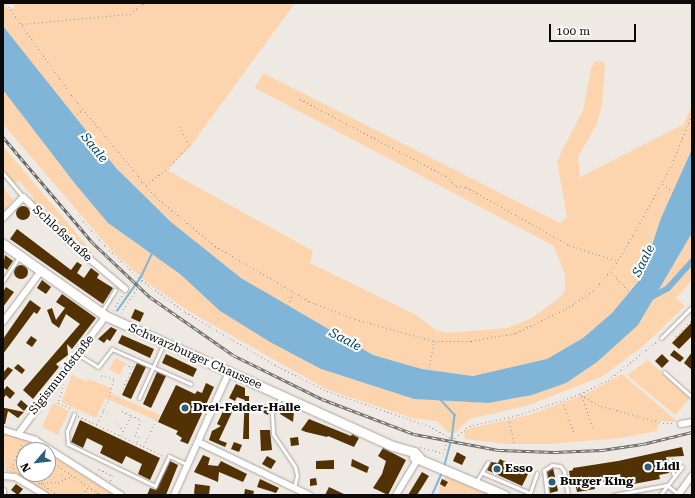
<!DOCTYPE html>
<meta charset="utf-8">
<style>
body{margin:0}
#map{position:relative;width:695px;height:498px;overflow:hidden;background:#efe9e4;font-family:"Roboto Serif",serif}
div>[style]{position:absolute}
[style*='--x']{left:calc(var(--x)*1px);top:calc(var(--y)*1px);width:calc(var(--w)*1px);rotate:calc(var(--a)*1deg)}
.green>*{inset:0;background:#fcd5ae}
.water>*{inset:0;background:#81b5d7}
.stream>*{height:1.5px;margin:-0.75px;padding:0 0.75px;transform-origin:0.75px;border-radius:0.75px;background:#81b5d7}
.canal>*{height:6px;margin:-3px;padding:0 3px;transform-origin:3px;border-radius:3px;background:#81b5d7}
.building>*{inset:0;background:#523104}
.round{border-radius:50%}
.path>*{height:1px;margin-top:-0.5px;transform-origin:0;background:repeating-linear-gradient(90deg,#9a9692 0 1px,transparent 0 4px)}
.roads{filter:drop-shadow(0 0 1px #aba5a0) drop-shadow(0 0 1px #aba5a0)}
.service>*{height:3px;margin:-1.5px;padding:0 1.5px;transform-origin:1.5px;border-radius:1.5px;background:#fff}
.minor>*{height:6px;margin:-3px;padding:0 3px;transform-origin:3px;border-radius:3px;background:#fff}
.primary>*{height:9px;margin:-4.5px;padding:0 4.5px;transform-origin:4.5px;border-radius:4.5px;background:#fff}
.rail>*{height:3px;margin-top:-1.5px;transform-origin:0;background:repeating-linear-gradient(90deg,#fff 0 4.5px,#6a6764 0 9px);box-sizing:border-box;border-block:1px solid #6a6764}
.dots>*{width:11px;height:11px;translate:-50% -50%;box-sizing:border-box;border:2px solid #fff;border-radius:50%}
span{translate:-50% -50%;white-space:nowrap;text-align:center;line-height:1.15;-webkit-text-stroke:4px #fff;paint-order:stroke}
.street-label{font-size:12px;color:#0d0b09}
.poi-label{font-size:12px;color:#0d0b09;font-weight:700}
.left{translate:0 -50%;text-align:left}
.water-label{font-size:13px;color:#004566;font-style:italic}
.frame{position:absolute;inset:0;border:4px solid #0d0b09;pointer-events:none}
.north{position:absolute;left:16px;top:442px;width:40px;height:40px;box-sizing:border-box;background:#fff;border:1px solid #9e9d9d;border-radius:50%;rotate:242deg;font-size:11px;font-weight:700;line-height:16px;text-align:center;color:#0d0b09}
.north::after{content:'';display:block;margin:auto;width:14px;height:18px;background:#2d5f7d;clip-path:polygon(50% 0,100% 100%,50% 72%,0 100%)}
.scale{position:absolute;left:549px;top:24px;width:87px;height:18px;box-sizing:border-box;border:2px solid #0d0b09;border-top:0;padding-left:5px;font-size:12px;line-height:14px;white-space:nowrap;color:#0d0b09;-webkit-text-stroke:3px #fff;paint-order:stroke}
</style>
<div id="map">
<div class="green">
<div style="clip-path:polygon(3px 3px,9px 9px,15px 7px,12px 3px,295px 3px,190px 147px,167px 170px,313px 251px,310px 263px,416px 315px,436px 330px,446px 333px,507px 328px,530px 319px,558px 299px,565px 291px,565px 275px,554px 246px,255px 88px,263px 73px,560px 223px,567px 217px,557px 161px,583px 110px,591px 68px,595px 61px,603px 61px,605px 65px,602px 105px,597px 123px,578px 158px,580px 177px,684px 124px,692px 105px,692px 149px,661px 218px,640px 278px,612px 313px,583px 338px,547px 359px,518px 367px,473px 376px,422px 369px,373px 355px,241px 278px,171px 222px,116px 168px,3px 26px)"></div>
<div style="clip-path:polygon(3px 90px,76px 185px,108px 223px,180px 274px,220px 311px,297px 356px,335px 374px,414px 399px,488px 403px,638px 325px,692px 233px,692px 280px,676px 298px,685px 306px,642px 347px,603px 376px,526px 406px,469px 419px,455px 433px,449px 433px,437px 421px,412px 418px,328px 390px,190px 312px,147px 282px,112px 251px,3px 124px)"></div>
<div style="clip-path:polygon(3px 146px,92px 252px,89px 255px,76px 246px,30px 202px,34px 198px,19px 181px,14px 184px,6px 175px,3px 170px)"></div>
<div style="clip-path:polygon(3px 187px,13px 200px,3px 213px)"></div>
<div style="clip-path:polygon(116px 358px,125px 363px,120px 375px,109px 369px)"></div>
<div style="clip-path:polygon(648px 360px,690px 398px,675px 415px,627px 375px)"></div>
<div style="clip-path:polygon(622px 374px,678px 422px,659px 421px,657px 431px,621px 438px,550px 444px,507px 444px,465px 439px,464px 431px,471px 428px,529px 415px,586px 394px)"></div>
<div style="clip-path:polygon(72px 375px,87px 382px,88px 379px,111px 388px,110px 393px,160px 415px,157px 421px,105px 398px,96px 418px,61px 402px)"></div>
<div style="clip-path:polygon(53px 403px,69px 411px,58px 435px,42px 427px)"></div>
<div style="clip-path:polygon(3px 433px,21px 436px,43px 450px,24px 450px,24px 474px,48px 474px,48px 453px,115px 495px,48px 495px,5px 469px)"></div>
<div style="clip-path:polygon(446px 476px,489px 495px,439px 495px,440px 484px)"></div>
</div>
<div class="water">
<div style="clip-path:polygon(3px 26px,116px 168px,171px 222px,241px 278px,373px 355px,422px 369px,473px 376px,547px 359px,583px 338px,612px 313px,641px 278px,661px 218px,692px 149px,692px 233px,638px 325px,597px 362px,566px 383px,532px 395px,488px 403px,414px 399px,321px 369px,270px 342px,220px 311px,180px 274px,108px 223px,76px 185px,3px 90px)"></div>
</div>
<div class="stream">
<div style="--x:117;--y:311;--w:42;--a:-54.8"></div>
<div style="--x:141;--y:277;--w:26;--a:-65"></div>
<div style="--x:441;--y:400;--w:21;--a:47"></div>
<div style="--x:455;--y:415;--w:24;--a:97"></div>
<div style="--x:452;--y:439;--w:28;--a:105"></div>
<div style="--x:432;--y:495;--w:24;--a:-66"></div>
</div>
<div class="canal">
<div style="--x:650;--y:298;--w:21;--a:-29"></div>
<div style="--x:668;--y:288;--w:36;--a:-48"></div>
</div>
<div class="building">
<div class="round" style="left:16px;top:206px;width:14px;height:14px"></div>
<div style="clip-path:polygon(17px 229px,71px 270px,77px 262px,82px 265px,77px 273px,84px 278px,91px 268px,99px 274px,97px 278px,113px 288px,103px 304px,10px 239px)"></div>
<div style="clip-path:polygon(5px 255px,13px 261px,7px 270px,3px 267px)"></div>
<div class="round" style="left:14px;top:265px;width:14px;height:14px"></div>
<div style="clip-path:polygon(42px 280px,51px 287px,46px 294px,37px 288px)"></div>
<div style="clip-path:polygon(6px 287px,14px 292px,3px 307px,3px 292px)"></div>
<div style="clip-path:polygon(62px 294px,96px 318px,72px 349px,67px 344px,68px 355px,56px 364px,59px 367px,33px 399px,23px 390px,80px 324px,66px 314px,59px 328px,52px 323px,47px 310px,52px 308px,56px 320px,65px 308px,56px 302px)"></div>
<div style="clip-path:polygon(30px 300px,41px 308px,37px 314px,34px 312px,3px 354px,3px 339px)"></div>
<div style="clip-path:polygon(135px 309px,144px 313px,140px 322px,131px 318px)"></div>
<div style="clip-path:polygon(692px 322px,692px 336px,679px 349px,672px 343px)"></div>
<div style="clip-path:polygon(111px 327px,117px 330px,110px 341px,107px 339px,104px 343px,98px 339px)"></div>
<div style="clip-path:polygon(122px 335px,154px 349px,150px 358px,118px 343px)"></div>
<div style="clip-path:polygon(31px 336px,37px 340px,32px 347px,26px 343px)"></div>
<div style="clip-path:polygon(674px 350px,684px 358px,680px 362px,670px 355px)"></div>
<div style="clip-path:polygon(692px 352px,692px 370px,684px 363px)"></div>
<div style="clip-path:polygon(166px 354px,197px 369px,193px 377px,162px 363px)"></div>
<div style="clip-path:polygon(662px 354px,669px 361px,662px 368px,655px 361px)"></div>
<div style="clip-path:polygon(137px 363px,146px 367px,131px 399px,122px 395px)"></div>
<div style="clip-path:polygon(18px 364px,25px 370px,22px 374px,14px 368px)"></div>
<div style="clip-path:polygon(8px 367px,13px 370px,3px 382px,3px 373px)"></div>
<div style="clip-path:polygon(157px 372px,166px 376px,151px 408px,143px 404px)"></div>
<div style="clip-path:polygon(206px 383px,214px 387px,188px 444px,180px 441px,182px 438px,176px 434px,178px 431px,158px 422px,176px 385px,195px 394px,197px 391px,202px 393px)"></div>
<div style="clip-path:polygon(236px 384px,245px 388px,245px 400px,237px 397px,235px 401px,229px 398px)"></div>
<div style="clip-path:polygon(7px 386px,15px 393px,10px 399px,6px 395px,3px 399px,3px 391px)"></div>
<div style="clip-path:polygon(245px 396px,249px 396px,249px 439px,243px 439px)"></div>
<div style="clip-path:polygon(21px 400px,28px 406px,24px 411px,17px 405px)"></div>
<div style="clip-path:polygon(264px 404px,271px 407px,268px 415px,260px 411px)"></div>
<div style="clip-path:polygon(284px 406px,294px 411px,293px 422px,280px 414px)"></div>
<div style="clip-path:polygon(225px 407px,233px 410px,219px 440px,227px 443px,225px 447px,209px 440px,212px 431px,221px 426px,217px 424px)"></div>
<div style="clip-path:polygon(3px 408px,5px 408px,24px 412px,18px 418px,8px 411px,5px 424px,3px 424px)"></div>
<div style="clip-path:polygon(309px 419px,351px 436px,352px 434px,359px 438px,354px 447px,328px 436px,327px 437px,306px 432px,301px 430px)"></div>
<div style="clip-path:polygon(80px 420px,160px 458px,150px 480px,138px 474px,142px 464px,126px 456px,122px 464px,100px 453px,103px 446px,87px 438px,83px 448px,71px 442px)"></div>
<div style="clip-path:polygon(260px 430px,270px 430px,272px 450px,261px 451px)"></div>
<div style="clip-path:polygon(298px 437px,299px 445px,291px 446px,290px 438px)"></div>
<div style="clip-path:polygon(234px 442px,242px 445px,239px 452px,231px 449px)"></div>
<div style="clip-path:polygon(682px 447px,684px 456px,666px 457px,669px 473px,659px 475px,660px 479px,623px 486px,620px 474px,610px 476px,611px 482px,594px 484px,595px 489px,577px 492px,574px 477px,570px 477px,569px 471px,573px 470px,573px 468px,618px 461px)"></div>
<div style="clip-path:polygon(383px 448px,406px 460px,388px 495px,373px 488px,382px 474px,386px 461px,378px 456px)"></div>
<div style="clip-path:polygon(457px 452px,466px 457px,462px 465px,453px 461px)"></div>
<div style="clip-path:polygon(203px 455px,210px 458px,208px 465px,218px 466px,221px 461px,247px 474px,243px 482px,219px 472px,218px 482px,194px 472px)"></div>
<div style="clip-path:polygon(267px 456px,276px 461px,271px 469px,262px 464px)"></div>
<div style="clip-path:polygon(352px 459px,369px 467px,367px 473px,351px 466px)"></div>
<div style="clip-path:polygon(500px 459px,528px 474px,522px 486px,487px 470px,491px 462px,498px 463px)"></div>
<div style="clip-path:polygon(334px 460px,334px 469px,316px 469px,316px 461px)"></div>
<div style="clip-path:polygon(170px 461px,178px 465px,166px 495px,147px 495px,150px 488px,156px 490px)"></div>
<div style="clip-path:polygon(553px 468px,558px 491px,550px 493px,547px 472px)"></div>
<div style="clip-path:polygon(422px 472px,429px 476px,417px 495px,408px 495px)"></div>
<div style="clip-path:polygon(316px 478px,317px 485px,310px 486px,310px 479px)"></div>
<div style="clip-path:polygon(260px 479px,279px 488px,276px 493px,257px 487px)"></div>
<div style="clip-path:polygon(442px 479px,448px 482px,445px 487px,440px 484px)"></div>
<div style="clip-path:polygon(16px 484px,23px 489px,18px 495px,11px 490px)"></div>
<div style="clip-path:polygon(195px 484px,210px 486px,209px 495px,194px 494px)"></div>
<div style="clip-path:polygon(329px 487px,346px 495px,325px 495px)"></div>
<div style="clip-path:polygon(245px 489px,254px 491px,253px 495px,244px 495px)"></div>
</div>
<div class="path">
<div style="--x:6;--y:3;--w:114;--a:54.6"></div>
<div style="--x:72;--y:96;--w:131;--a:50.3"></div>
<div style="--x:156;--y:197;--w:77;--a:39.7"></div>
<div style="--x:215;--y:246;--w:109;--a:30.3"></div>
<div style="--x:309;--y:301;--w:49;--a:21.4"></div>
<div style="--x:355;--y:319;--w:82;--a:15.6"></div>
<div style="--x:434;--y:341;--w:37;--a:0"></div>
<div style="--x:471;--y:341;--w:46;--a:-10.1"></div>
<div style="--x:516;--y:333;--w:59;--a:-26.1"></div>
<div style="--x:569;--y:307;--w:30;--a:-34"></div>
<div style="--x:594;--y:290;--w:30;--a:-49"></div>
<div style="--x:614;--y:267;--w:39;--a:-59"></div>
<div style="--x:634;--y:234;--w:80;--a:-61.5"></div>
<div style="--x:672;--y:164;--w:54;--a:-68.2"></div>
<div style="--x:22;--y:24;--w:108;--a:-5.3"></div>
<div style="--x:130;--y:14;--w:18;--a:-38"></div>
<div style="--x:300;--y:99;--w:165;--a:27.8"></div>
<div style="--x:446;--y:176;--w:14;--a:45"></div>
<div style="--x:456;--y:186;--w:10;--a:6"></div>
<div style="--x:466;--y:187;--w:118;--a:29.4"></div>
<div style="--x:569;--y:245;--w:51;--a:18.4"></div>
<div style="--x:74;--y:117;--w:11;--a:-41"></div>
<div style="--x:663;--y:184;--w:13;--a:39"></div>
<div style="--x:146;--y:185;--w:28;--a:-38"></div>
<div style="--x:168;--y:168;--w:31;--a:-48"></div>
<div style="--x:189;--y:145;--w:22;--a:-117"></div>
<div style="--x:136;--y:188;--w:9;--a:-49"></div>
<div style="--x:78;--y:215;--w:43;--a:48.8"></div>
<div style="--x:106;--y:247;--w:49;--a:42.5"></div>
<div style="--x:142;--y:280;--w:54;--a:36.7"></div>
<div style="--x:185;--y:312;--w:111;--a:30.3"></div>
<div style="--x:281;--y:368;--w:51;--a:26.6"></div>
<div style="--x:327;--y:391;--w:108;--a:18.9"></div>
<div style="--x:429;--y:426;--w:23;--a:29"></div>
<div style="--x:449;--y:437;--w:6;--a:9"></div>
<div style="--x:455;--y:438;--w:15;--a:-42"></div>
<div style="--x:466;--y:428;--w:8;--a:-23"></div>
<div style="--x:473;--y:425;--w:46;--a:-12.5"></div>
<div style="--x:518;--y:415;--w:65;--a:-18.7"></div>
<div style="--x:580;--y:394;--w:31;--a:-27"></div>
<div style="--x:608;--y:380;--w:63;--a:-38"></div>
<div style="--x:611;--y:272;--w:26;--a:47"></div>
<div style="--x:3;--y:289;--w:5;--a:-53"></div>
<div style="--x:288;--y:305;--w:13;--a:-67"></div>
<div style="--x:113;--y:310;--w:19;--a:-58"></div>
<div style="--x:121;--y:313;--w:38;--a:-57"></div>
<div style="--x:673;--y:332;--w:5;--a:53"></div>
<div style="--x:676;--y:336;--w:23;--a:-45"></div>
<div style="--x:125;--y:364;--w:8;--a:23"></div>
<div style="--x:429;--y:368;--w:26;--a:-79"></div>
<div style="--x:64;--y:384;--w:20;--a:108"></div>
<div style="--x:58;--y:403;--w:16;--a:22"></div>
<div style="--x:123;--y:388;--w:26;--a:-65"></div>
<div style="--x:581;--y:395;--w:23;--a:29"></div>
<div style="--x:601;--y:406;--w:64;--a:15.3"></div>
<div style="--x:663;--y:423;--w:12;--a:0"></div>
<div style="--x:582;--y:396;--w:36;--a:71"></div>
<div style="--x:562;--y:401;--w:36;--a:69"></div>
<div style="--x:103;--y:411;--w:5;--a:22"></div>
<div style="--x:122;--y:411;--w:9;--a:27"></div>
<div style="--x:78;--y:416;--w:95;--a:24.9"></div>
<div style="--x:509;--y:418;--w:25;--a:79"></div>
<div style="--x:116;--y:421;--w:12;--a:55"></div>
<div style="--x:97;--y:424;--w:26;--a:-65"></div>
<div style="--x:108;--y:400;--w:23;--a:-75"></div>
<div style="--x:114;--y:378;--w:16;--a:-169"></div>
<div style="--x:121;--y:435;--w:22;--a:-63"></div>
<div style="--x:131;--y:415;--w:11;--a:27"></div>
<div style="--x:141;--y:420;--w:16;--a:112"></div>
<div style="--x:135;--y:435;--w:4;--a:27"></div>
<div style="--x:139;--y:437;--w:5;--a:112"></div>
<div style="--x:144;--y:446;--w:29;--a:-65"></div>
<div style="--x:420;--y:447;--w:24;--a:15"></div>
<div style="--x:443;--y:453;--w:16;--a:-72"></div>
<div style="--x:18;--y:455;--w:6;--a:0"></div>
<div style="--x:48;--y:459;--w:64;--a:34.2"></div>
<div style="--x:13;--y:464;--w:7;--a:82"></div>
<div style="--x:7;--y:470;--w:8;--a:-45"></div>
<div style="--x:13;--y:464;--w:23;--a:-67"></div>
<div style="--x:65;--y:471;--w:6;--a:135"></div>
<div style="--x:61;--y:475;--w:6;--a:45"></div>
<div style="--x:96;--y:473;--w:5;--a:-53"></div>
<div style="--x:99;--y:469;--w:16;--a:27"></div>
<div style="--x:113;--y:476;--w:6;--a:121"></div>
<div style="--x:28;--y:474;--w:37;--a:35"></div>
<div style="--x:39;--y:483;--w:19;--a:-3"></div>
<div style="--x:58;--y:482;--w:14;--a:-21"></div>
<div style="--x:83;--y:495;--w:9;--a:-58"></div>
</div>
<div class="roads">
<div class="service">
<div style="--x:3;--y:173;--w:31;--a:50"></div>
<div style="--x:3;--y:281;--w:29;--a:-56"></div>
<div style="--x:102;--y:311;--w:25;--a:-58"></div>
<div style="--x:661;--y:338;--w:44;--a:-45"></div>
<div style="--x:79;--y:355;--w:22;--a:32"></div>
<div style="--x:98;--y:367;--w:23;--a:-52"></div>
<div style="--x:112;--y:349;--w:86;--a:23.9"></div>
<div style="--x:664;--y:372;--w:38;--a:42"></div>
<div style="--x:281;--y:397;--w:18;--a:119"></div>
<div style="--x:272;--y:413;--w:21;--a:87"></div>
<div style="--x:273;--y:434;--w:40;--a:56"></div>
<div style="--x:295;--y:467;--w:8;--a:76"></div>
<div style="--x:297;--y:475;--w:13;--a:103"></div>
<div style="--x:139;--y:398;--w:60;--a:-65.6"></div>
<div style="--x:74;--y:414;--w:18;--a:112"></div>
<div style="--x:67;--y:431;--w:13;--a:86"></div>
<div style="--x:68;--y:444;--w:97;--a:25.8"></div>
<div style="--x:155;--y:486;--w:33;--a:-65"></div>
<div style="--x:169;--y:456;--w:21;--a:25"></div>
<div style="--x:670;--y:459;--w:18;--a:77"></div>
<div style="--x:483;--y:473;--w:51;--a:23.1"></div>
<div style="--x:476;--y:482;--w:23;--a:-59"></div>
<div style="--x:530;--y:493;--w:21;--a:-71"></div>
<div style="--x:547;--y:495;--w:25;--a:-97"></div>
<div style="--x:544;--y:470;--w:9;--a:-32"></div>
<div style="--x:552;--y:465;--w:8;--a:7"></div>
<div style="--x:560;--y:466;--w:6;--a:51"></div>
<div style="--x:564;--y:471;--w:24;--a:81"></div>
<div style="--x:613;--y:495;--w:55;--a:-10.5"></div>
<div style="--x:667;--y:485;--w:14;--a:39"></div>
<div style="--x:660;--y:495;--w:36;--a:-52"></div>
</div>
<div class="minor">
<div style="--x:3;--y:218;--w:29;--a:-46"></div>
<div style="--x:23;--y:197;--w:66;--a:43.8"></div>
<div style="--x:71;--y:243;--w:71;--a:40.4"></div>
<div style="--x:3;--y:322;--w:64;--a:-53.3"></div>
<div style="--x:681;--y:424;--w:11;--a:-10"></div>
<div style="--x:3;--y:430;--w:34;--a:17"></div>
<div style="--x:35;--y:440;--w:102;--a:32.6"></div>
<div style="--x:19;--y:433;--w:146;--a:-53.4"></div>
<div style="--x:198;--y:442;--w:123;--a:25.5"></div>
<div style="--x:3;--y:476;--w:12;--a:5"></div>
<div style="--x:15;--y:477;--w:35;--a:31"></div>
<div style="--x:3;--y:491;--w:4;--a:90"></div>
<div style="--x:174;--y:495;--w:135;--a:-65.9"></div>
<div style="--x:396;--y:495;--w:44;--a:-58.8"></div>
<div style="--x:678;--y:495;--w:24;--a:-54"></div>
</div>
<div class="primary">
<div style="--x:3;--y:244;--w:126;--a:35"></div>
<div style="--x:106;--y:316;--w:315;--a:24.4"></div>
<div style="--x:393;--y:446;--w:22;--a:16"></div>
<div style="--x:414;--y:452;--w:7;--a:45"></div>
<div style="--x:414;--y:457;--w:98;--a:22.9"></div>
</div>
</div>
<div class="rail">
<div style="--x:3;--y:137;--w:138;--a:49.7"></div>
<div style="--x:92;--y:242;--w:80;--a:43.5"></div>
<div style="--x:150;--y:297;--w:101;--a:34.9"></div>
<div style="--x:233;--y:355;--w:99;--a:26.3"></div>
<div style="--x:322;--y:399;--w:98;--a:20.8"></div>
<div style="--x:414;--y:434;--w:86;--a:10.7"></div>
<div style="--x:499;--y:450;--w:55;--a:2.1"></div>
<div style="--x:554;--y:452;--w:48;--a:-2.4"></div>
<div style="--x:602;--y:450;--w:41;--a:-8.3"></div>
<div style="--x:643;--y:444;--w:50;--a:-13.8"></div>
</div>
<div class="dots">
<div style="left:185px;top:408px;background:#2d5f7d"></div>
<div style="left:648px;top:467px;background:#2d5f7d"></div>
<div style="left:497px;top:469px;background:#2d5f7d"></div>
<div style="left:552px;top:482px;background:#2d5f7d"></div>
</div>
<div class="street-label">
<span style="left:62px;top:234px;rotate:43deg">Schloßstraße</span>
<span style="left:195px;top:357px;rotate:24deg">Schwarzburger Chaussee</span>
<span style="left:62px;top:375px;rotate:-52deg">Sigismundstraße</span>
</div>
<div class="poi-label">
<span class="left" style="left:193px;top:408px">Drei-Felder-Halle</span>
<span class="left" style="left:656px;top:467px">Lidl</span>
<span class="left" style="left:505px;top:469px">Esso</span>
<span class="left" style="left:560px;top:482px">Burger King</span>
</div>
<div class="water-label">
<span style="left:94px;top:148px;rotate:51deg">Saale</span>
<span style="left:644px;top:261px;rotate:-63deg">Saale</span>
<span style="left:345px;top:340px;rotate:28deg">Saale</span>
</div>
<div class="frame"></div>
<div class="north">N</div>
<div class="scale">100 m</div>
</div>
